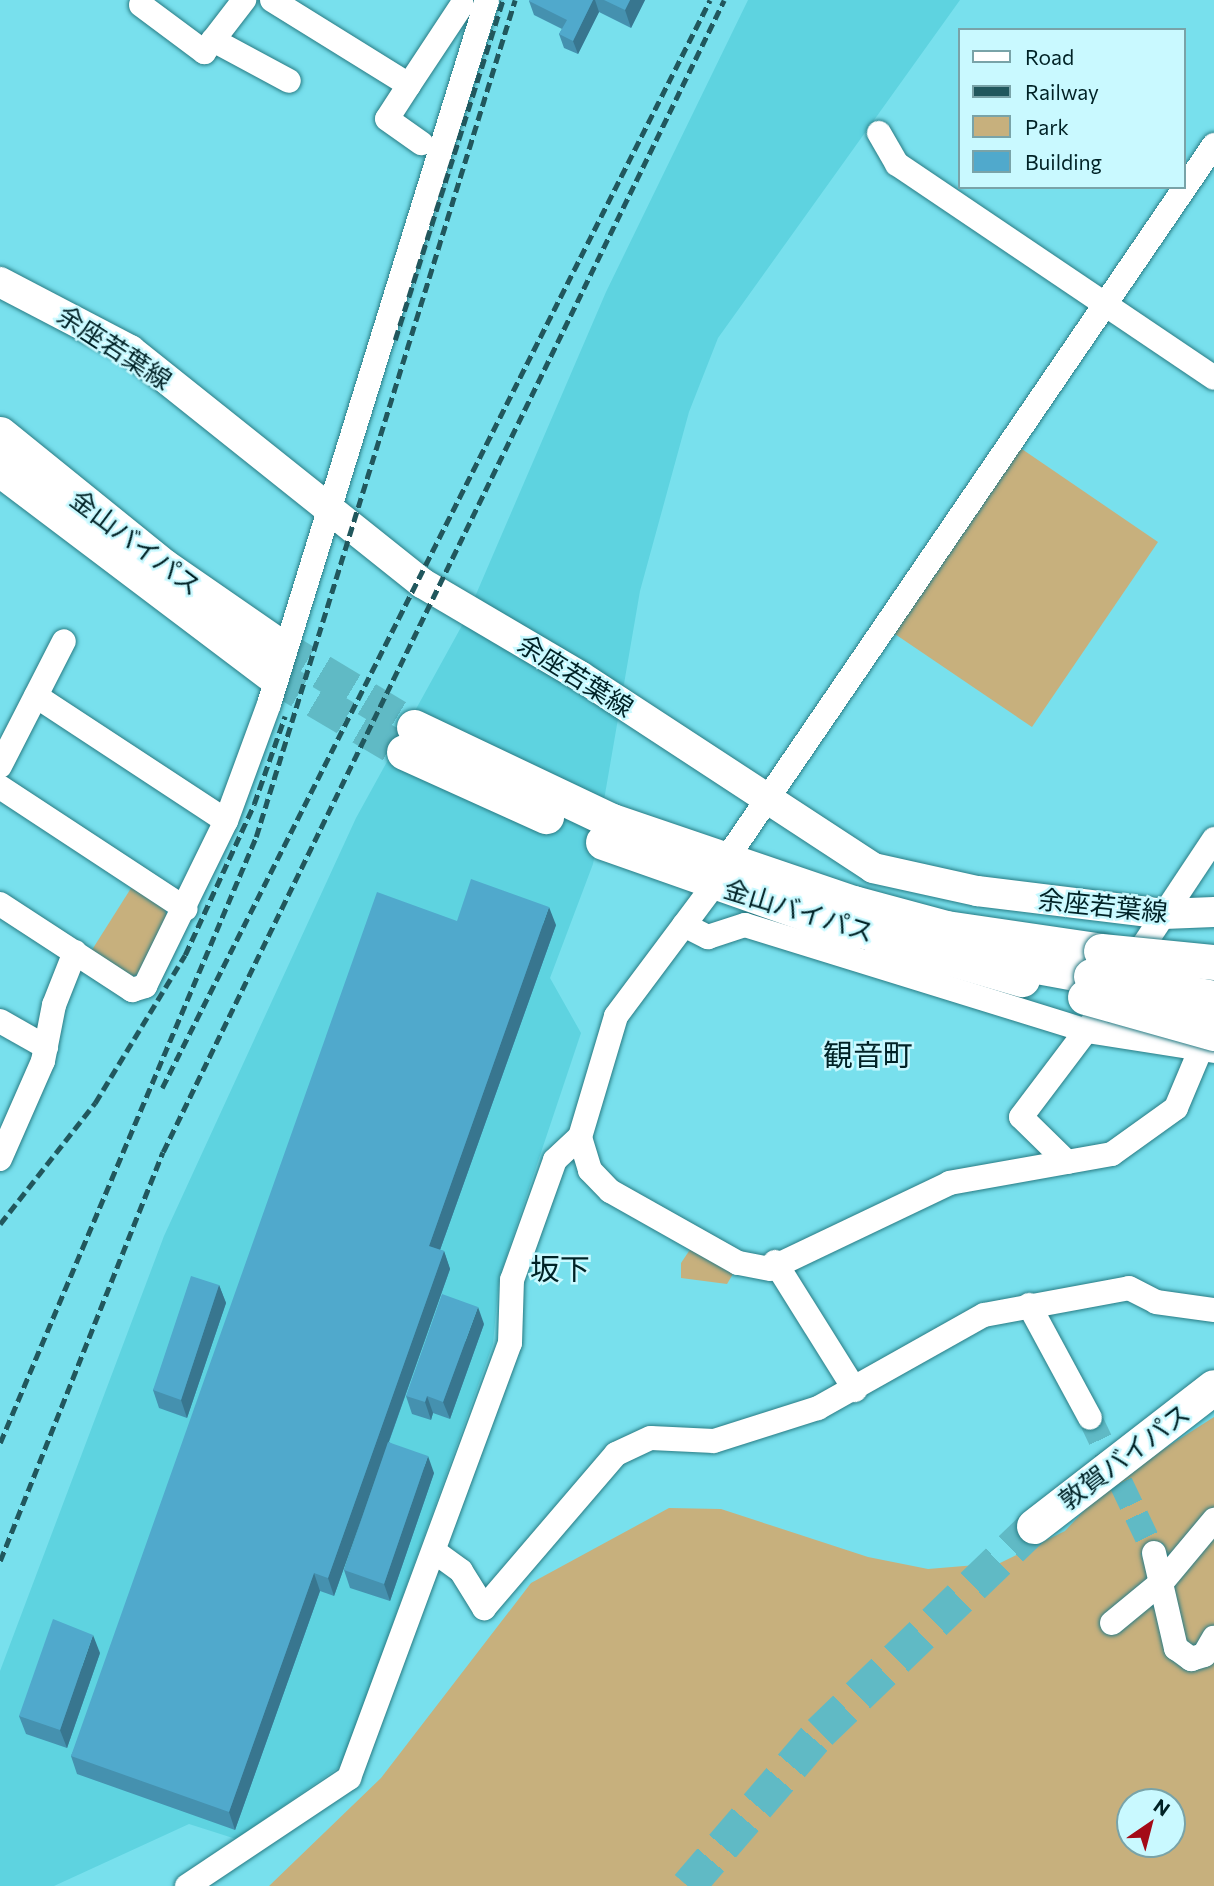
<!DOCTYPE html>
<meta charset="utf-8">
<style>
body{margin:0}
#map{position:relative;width:1214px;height:1886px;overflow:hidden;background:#78e0ed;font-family:Commissioner,"Noto Sans JP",sans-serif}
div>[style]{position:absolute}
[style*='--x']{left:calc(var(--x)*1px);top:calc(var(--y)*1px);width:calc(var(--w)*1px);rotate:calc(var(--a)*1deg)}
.built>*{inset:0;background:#5ed3e0}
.green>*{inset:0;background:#c7b07d}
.minor-tunnel>*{height:24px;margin-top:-12px;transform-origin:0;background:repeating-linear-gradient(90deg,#60bac5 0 24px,transparent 0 36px)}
.highway-tunnel>*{height:35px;margin-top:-17.5px;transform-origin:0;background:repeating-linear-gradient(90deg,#60bac5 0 35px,transparent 0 53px)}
.roads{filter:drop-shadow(0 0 2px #287b84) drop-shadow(0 0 2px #287b84)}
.minor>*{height:24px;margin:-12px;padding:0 12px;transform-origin:12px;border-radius:12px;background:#fff}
.major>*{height:30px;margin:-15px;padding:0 15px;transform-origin:15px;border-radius:15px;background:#fff}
.highway>*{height:35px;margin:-17.5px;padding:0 17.5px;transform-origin:17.5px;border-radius:17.5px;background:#fff}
.rail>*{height:4.5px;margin-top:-2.25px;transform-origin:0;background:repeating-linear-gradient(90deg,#21575d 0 10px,transparent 0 15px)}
.bridges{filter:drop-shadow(0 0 2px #287b84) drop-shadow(0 0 2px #287b84)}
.highway-bridge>*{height:35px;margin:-17.5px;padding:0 17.5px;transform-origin:17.5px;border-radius:17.5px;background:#fff}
.wall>*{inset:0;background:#4591af}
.shaded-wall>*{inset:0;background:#38768f}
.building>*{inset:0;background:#50a9cc}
span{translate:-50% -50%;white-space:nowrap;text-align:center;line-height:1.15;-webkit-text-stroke:5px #c9f9ff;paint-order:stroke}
.street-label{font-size:26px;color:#002226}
.quarter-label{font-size:30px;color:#002226}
.legend{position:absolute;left:958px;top:28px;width:228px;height:161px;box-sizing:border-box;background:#c9f9ff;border:2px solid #79a3a8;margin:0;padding:9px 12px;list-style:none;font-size:21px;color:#002226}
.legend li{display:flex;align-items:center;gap:14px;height:35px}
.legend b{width:35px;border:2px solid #79a3a8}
.north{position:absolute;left:1116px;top:1788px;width:70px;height:70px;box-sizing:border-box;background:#c9f9ff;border:2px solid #79a3a8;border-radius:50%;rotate:35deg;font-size:19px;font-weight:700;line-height:28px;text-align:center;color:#002226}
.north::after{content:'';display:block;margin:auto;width:24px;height:32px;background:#a40a17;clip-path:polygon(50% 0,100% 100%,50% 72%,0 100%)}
</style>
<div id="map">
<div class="built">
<div style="clip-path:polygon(748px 0,960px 0,718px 338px,689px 412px,640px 591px,593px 864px,550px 978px,581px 1033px,499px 1278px,493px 1344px,342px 1765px,236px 1839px,189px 1824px,54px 1886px,0 1886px,0 1671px,164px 1236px,356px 818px,465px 620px,606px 292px)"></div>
</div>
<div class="green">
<div style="clip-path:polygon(1013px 443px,1158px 542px,1032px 727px,886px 628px)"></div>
<div style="clip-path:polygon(133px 885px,164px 905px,167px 918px,139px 974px,129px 978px,90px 953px)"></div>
<div style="clip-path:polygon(693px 1245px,733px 1274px,727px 1284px,681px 1278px,681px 1263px)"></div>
<div style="clip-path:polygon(evenodd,1214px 1417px,1214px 1886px,269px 1886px,381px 1778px,531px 1583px,669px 1508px,721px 1509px,868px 1557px,928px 1569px,1000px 1563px,1065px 1531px,1109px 1484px,1214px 1417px,1130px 1802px,1172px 1802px,1172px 1844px,1130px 1844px,1130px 1802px)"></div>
</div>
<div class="minor-tunnel">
<div style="--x:1090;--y:1418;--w:149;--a:64.6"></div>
</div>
<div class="highway-tunnel">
<div style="--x:276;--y:644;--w:161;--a:31"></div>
<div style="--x:270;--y:673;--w:156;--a:30.5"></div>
<div style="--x:688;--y:1886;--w:203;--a:-49.4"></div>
<div style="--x:820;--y:1732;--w:297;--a:-43.9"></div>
</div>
<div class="roads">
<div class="minor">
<div style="--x:272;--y:0;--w:161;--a:31.8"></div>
<div style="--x:409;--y:85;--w:96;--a:-56.5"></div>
<div style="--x:141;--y:5;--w:79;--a:36.7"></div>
<div style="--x:204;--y:52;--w:66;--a:-52.4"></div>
<div style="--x:213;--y:40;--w:86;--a:28.3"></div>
<div style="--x:409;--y:85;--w:40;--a:122.9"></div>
<div style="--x:387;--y:119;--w:42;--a:35.2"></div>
<div style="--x:879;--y:133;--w:36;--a:60"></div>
<div style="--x:897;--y:164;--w:382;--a:34"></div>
<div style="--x:36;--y:696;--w:227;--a:33.3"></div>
<div style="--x:0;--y:766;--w:140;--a:-62.9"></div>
<div style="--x:0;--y:787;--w:222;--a:33.3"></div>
<div style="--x:0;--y:904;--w:158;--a:33.1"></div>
<div style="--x:132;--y:990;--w:14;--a:-17"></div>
<div style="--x:145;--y:986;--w:184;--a:-63.9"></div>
<div style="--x:226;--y:821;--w:125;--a:-69.8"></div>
<div style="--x:269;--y:704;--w:737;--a:-72.79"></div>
<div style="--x:684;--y:925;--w:27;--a:27"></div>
<div style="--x:708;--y:937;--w:39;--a:-18"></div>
<div style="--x:745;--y:925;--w:358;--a:17.2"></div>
<div style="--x:1087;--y:1031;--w:129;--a:8.9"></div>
<div style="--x:1131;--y:964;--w:150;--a:-56.4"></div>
<div style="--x:0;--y:1021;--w:53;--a:29.5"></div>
<div style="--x:1202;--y:1046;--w:67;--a:112.8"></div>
<div style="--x:1176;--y:1108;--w:79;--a:144.3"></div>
<div style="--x:1112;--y:1154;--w:165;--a:169.9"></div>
<div style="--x:950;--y:1183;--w:199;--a:154.5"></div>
<div style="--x:770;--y:1269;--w:33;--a:-169"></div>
<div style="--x:738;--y:1263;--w:147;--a:-150.6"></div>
<div style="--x:610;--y:1191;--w:29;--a:-134"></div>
<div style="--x:590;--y:1170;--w:34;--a:-107"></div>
<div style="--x:580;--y:1137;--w:126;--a:-73.4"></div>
<div style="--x:616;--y:1016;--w:164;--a:-53.2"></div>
<div style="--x:714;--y:885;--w:26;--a:-65"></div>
<div style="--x:725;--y:861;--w:867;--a:-55.67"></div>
<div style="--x:0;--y:1159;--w:107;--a:-66.3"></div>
<div style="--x:43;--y:1061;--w:57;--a:-78.9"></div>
<div style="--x:54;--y:1005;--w:57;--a:-68.4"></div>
<div style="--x:1067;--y:1162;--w:64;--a:-135.6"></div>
<div style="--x:1021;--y:1117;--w:124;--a:-52.9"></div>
<div style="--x:775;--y:1262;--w:151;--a:58"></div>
<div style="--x:1029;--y:1305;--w:128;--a:61.6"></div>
<div style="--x:435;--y:1552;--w:32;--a:36"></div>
<div style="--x:461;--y:1571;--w:44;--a:58.1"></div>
<div style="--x:484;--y:1608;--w:203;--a:-49.4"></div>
<div style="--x:616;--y:1454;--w:38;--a:-25"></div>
<div style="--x:651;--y:1438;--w:63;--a:2.7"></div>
<div style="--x:714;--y:1441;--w:109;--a:-17.6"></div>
<div style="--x:818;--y:1408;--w:190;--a:-29.3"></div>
<div style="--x:984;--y:1315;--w:147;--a:-10.5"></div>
<div style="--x:1129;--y:1288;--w:30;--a:27"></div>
<div style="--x:1156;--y:1302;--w:59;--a:7.9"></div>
<div style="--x:1154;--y:1553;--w:98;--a:77"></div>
<div style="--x:1176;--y:1648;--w:19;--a:36"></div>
<div style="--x:1191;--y:1659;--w:14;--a:-17"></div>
<div style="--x:1204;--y:1655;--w:20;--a:-60"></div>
<div style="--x:1112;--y:1623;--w:66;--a:-39.5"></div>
<div style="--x:1163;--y:1581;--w:80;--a:-50.1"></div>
<div style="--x:187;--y:1886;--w:195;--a:-33.7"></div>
<div style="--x:349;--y:1778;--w:464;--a:-69.7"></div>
<div style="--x:510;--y:1343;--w:63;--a:-88.2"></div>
<div style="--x:512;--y:1280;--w:127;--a:-70.3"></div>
<div style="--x:555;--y:1160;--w:34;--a:-43"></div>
</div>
<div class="major">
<div style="--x:0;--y:282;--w:147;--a:27.6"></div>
<div style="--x:130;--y:350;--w:374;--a:38.6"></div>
<div style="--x:422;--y:583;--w:183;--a:30.5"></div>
<div style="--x:580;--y:676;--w:350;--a:33.2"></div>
<div style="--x:873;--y:868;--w:107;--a:12.5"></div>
<div style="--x:977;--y:891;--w:188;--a:7"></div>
<div style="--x:1164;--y:914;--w:50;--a:-2.3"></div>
</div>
<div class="highway">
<div style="--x:0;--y:434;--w:210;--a:39"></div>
<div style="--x:163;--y:566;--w:137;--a:34.6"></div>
<div style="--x:0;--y:469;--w:338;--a:37.1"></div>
<div style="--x:414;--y:727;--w:219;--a:25.4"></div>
<div style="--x:612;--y:821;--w:255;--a:18.8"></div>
<div style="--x:853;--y:903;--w:96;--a:15"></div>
<div style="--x:946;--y:928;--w:157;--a:8.4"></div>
<div style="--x:404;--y:752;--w:156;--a:24.3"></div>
<div style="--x:603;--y:842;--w:256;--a:19.4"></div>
<div style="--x:844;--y:927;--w:60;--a:11.5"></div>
<div style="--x:877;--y:937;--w:151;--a:16.2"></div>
<div style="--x:999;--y:959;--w:94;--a:10.5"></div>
<div style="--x:1034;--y:1526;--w:227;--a:-37.7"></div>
</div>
</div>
<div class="rail">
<div style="--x:395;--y:340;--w:357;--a:-72.4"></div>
<div style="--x:162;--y:1088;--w:1218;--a:-63.27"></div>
<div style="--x:0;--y:1224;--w:154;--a:-51.9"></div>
<div style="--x:95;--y:1103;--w:173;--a:-58.7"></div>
<div style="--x:185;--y:955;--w:166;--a:-65.4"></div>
<div style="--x:254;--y:804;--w:93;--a:-70.6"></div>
<div style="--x:0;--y:1443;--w:658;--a:-67.1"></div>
<div style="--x:256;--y:837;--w:876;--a:-72.81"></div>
<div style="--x:0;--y:1561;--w:440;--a:-68.3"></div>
<div style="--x:163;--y:1152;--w:1281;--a:-64.03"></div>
</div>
<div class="bridges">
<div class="highway-bridge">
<div style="--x:1101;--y:951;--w:114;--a:5.6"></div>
<div style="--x:1091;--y:976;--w:125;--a:10.1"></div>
<div style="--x:1085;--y:997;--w:134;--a:15.6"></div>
</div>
</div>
<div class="wall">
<div style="clip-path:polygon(530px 0,645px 0,631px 28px,599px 12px,578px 54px,564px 48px,559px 34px,562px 29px,534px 15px,529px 1px)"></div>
<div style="clip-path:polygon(457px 921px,556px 925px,440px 1250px,444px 1251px,450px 1269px,389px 1442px,434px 1473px,390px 1601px,350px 1588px,344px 1570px,362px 1517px,334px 1596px,320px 1591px,235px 1830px,77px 1774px,71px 1756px)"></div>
<div style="clip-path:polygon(219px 1285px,226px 1303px,187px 1418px,159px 1408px,153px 1390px)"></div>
<div style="clip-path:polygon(484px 1324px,450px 1419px,433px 1413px,431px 1420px,412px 1414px,406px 1396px)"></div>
<div style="clip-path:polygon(100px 1653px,67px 1748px,26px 1734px,19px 1716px)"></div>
</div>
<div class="shaded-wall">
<div style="clip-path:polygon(593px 0,595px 0,599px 12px,578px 54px,573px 41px)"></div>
<div style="clip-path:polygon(630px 0,645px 0,631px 28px,625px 10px)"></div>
<div style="clip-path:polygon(549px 907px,556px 925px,435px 1264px,429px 1246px)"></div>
<div style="clip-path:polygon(444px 1251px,450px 1269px,334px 1596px,328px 1578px)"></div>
<div style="clip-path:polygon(219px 1285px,226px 1303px,187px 1418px,181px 1400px)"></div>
<div style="clip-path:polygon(478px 1307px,484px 1324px,450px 1419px,443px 1402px)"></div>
<div style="clip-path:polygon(427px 1396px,433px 1413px,431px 1420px,425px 1402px)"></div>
<div style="clip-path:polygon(428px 1456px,434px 1473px,390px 1601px,384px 1584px)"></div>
<div style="clip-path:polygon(314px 1573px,320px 1591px,235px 1830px,229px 1812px)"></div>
<div style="clip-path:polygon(93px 1635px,100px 1653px,67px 1748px,60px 1730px)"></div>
</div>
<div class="building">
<div style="clip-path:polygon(530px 0,593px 0,573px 41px,559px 34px,567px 20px,529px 1px)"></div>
<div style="clip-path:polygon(604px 0,630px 0,625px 10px)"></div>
<div style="clip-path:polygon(471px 879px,549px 907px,429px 1246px,444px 1251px,328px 1578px,314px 1573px,229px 1812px,71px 1756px,377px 892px,457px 921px)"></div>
<div style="clip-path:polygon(191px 1276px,219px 1285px,181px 1400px,153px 1390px)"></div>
<div style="clip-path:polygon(442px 1294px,478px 1307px,443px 1402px,427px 1396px,425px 1402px,406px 1396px)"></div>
<div style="clip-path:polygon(388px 1442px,428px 1456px,384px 1584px,344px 1570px)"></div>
<div style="clip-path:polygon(53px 1619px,93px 1635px,60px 1730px,19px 1716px)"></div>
</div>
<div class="street-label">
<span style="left:115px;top:347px;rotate:33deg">余座若葉線</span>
<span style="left:136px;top:542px;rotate:37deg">金山バイパス</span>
<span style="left:576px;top:675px;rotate:32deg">余座若葉線</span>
<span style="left:1103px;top:905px;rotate:6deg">余座若葉線</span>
<span style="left:799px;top:910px;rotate:17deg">金山バイパス</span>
<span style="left:1124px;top:1456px;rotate:-37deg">敦賀バイパス</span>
</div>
<div class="quarter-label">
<span style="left:868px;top:1054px">観音町</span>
<span style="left:560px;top:1268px">坂下</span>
</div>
<ul class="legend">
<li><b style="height:9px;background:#fff"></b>Road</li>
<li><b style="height:9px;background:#21575d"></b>Railway</li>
<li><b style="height:19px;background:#c7b07d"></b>Park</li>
<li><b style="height:19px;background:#50a9cc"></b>Building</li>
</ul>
<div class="north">N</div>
</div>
